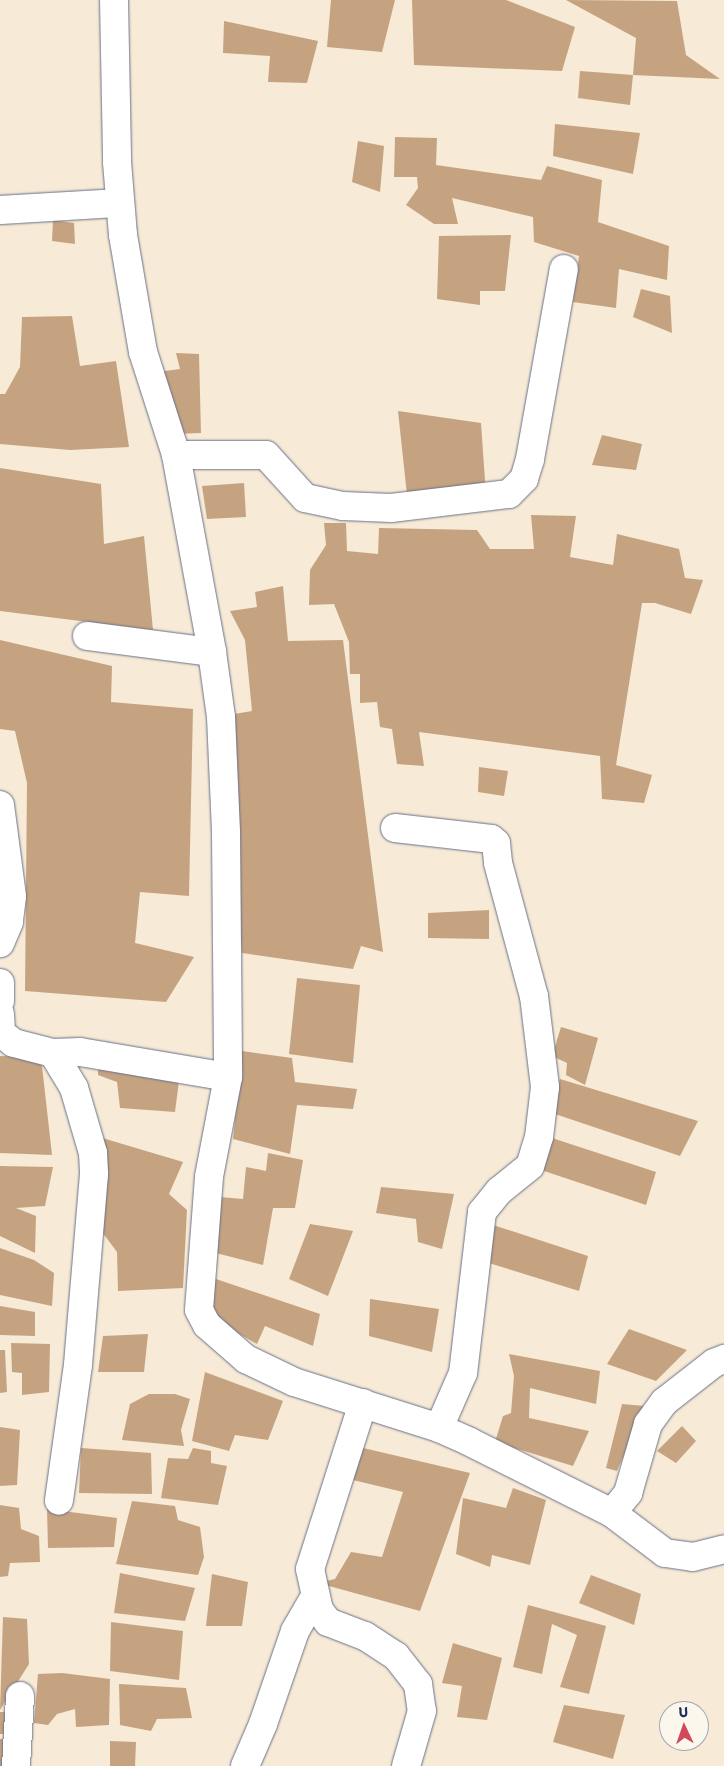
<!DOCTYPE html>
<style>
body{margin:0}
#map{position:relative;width:724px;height:1766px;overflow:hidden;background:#f7ead6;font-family:"Shantell Sans",sans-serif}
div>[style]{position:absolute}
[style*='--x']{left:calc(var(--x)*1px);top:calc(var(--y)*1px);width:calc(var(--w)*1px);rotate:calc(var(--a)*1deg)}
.building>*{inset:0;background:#c6a380}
.roads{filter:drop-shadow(0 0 1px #687088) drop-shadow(0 0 1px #687088)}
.minor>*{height:28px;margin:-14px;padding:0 14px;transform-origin:14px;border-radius:14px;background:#fff}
span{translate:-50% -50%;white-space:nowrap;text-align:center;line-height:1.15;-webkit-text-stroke:4px #fbf7ec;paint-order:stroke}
.north{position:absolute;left:659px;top:1701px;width:50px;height:50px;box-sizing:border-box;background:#fbf7ec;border:1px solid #a1a7b3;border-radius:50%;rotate:357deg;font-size:14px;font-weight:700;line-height:20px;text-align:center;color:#1b2f5e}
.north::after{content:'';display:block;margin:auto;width:18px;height:22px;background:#d1495b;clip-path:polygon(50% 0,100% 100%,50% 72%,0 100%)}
</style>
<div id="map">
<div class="building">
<div style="clip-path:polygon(331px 0,395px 0,382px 52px,327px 47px)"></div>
<div style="clip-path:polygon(412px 0,506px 0,575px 27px,562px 71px,414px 65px)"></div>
<div style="clip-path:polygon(566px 0,677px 1px,686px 55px,720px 79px,633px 75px,636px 38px)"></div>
<div style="clip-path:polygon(224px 21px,318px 41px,307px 83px,268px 82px,270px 56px,223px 53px)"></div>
<div style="clip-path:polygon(580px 71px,633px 75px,630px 105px,578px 98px)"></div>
<div style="clip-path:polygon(555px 124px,640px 133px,633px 174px,553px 156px)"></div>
<div style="clip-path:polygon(395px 137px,437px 138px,436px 165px,541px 180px,547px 166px,602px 180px,598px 222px,669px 246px,667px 280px,619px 269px,616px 308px,573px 302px,579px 256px,534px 242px,533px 217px,452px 198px,458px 224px,434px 224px,406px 205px,418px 188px,417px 177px,394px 177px)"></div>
<div style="clip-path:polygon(358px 141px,384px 146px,380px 192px,352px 182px)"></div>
<div style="clip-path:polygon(53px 220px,74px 223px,75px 244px,52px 241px)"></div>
<div style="clip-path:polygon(511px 235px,505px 291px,480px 291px,480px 305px,437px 299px,439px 236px)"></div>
<div style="clip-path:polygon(641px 289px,670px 296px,672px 333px,633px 317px)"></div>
<div style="clip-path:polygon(72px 316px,80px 366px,116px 361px,129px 447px,70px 450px,0 444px,0 394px,5px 394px,20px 367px,22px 317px)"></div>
<div style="clip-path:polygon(176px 353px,199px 354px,201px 433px,175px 434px,157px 372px,180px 369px)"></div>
<div style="clip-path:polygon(398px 411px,481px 423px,486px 495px,407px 495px)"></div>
<div style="clip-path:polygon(602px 435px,642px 444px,636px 470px,592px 465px)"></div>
<div style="clip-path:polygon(0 468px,101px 484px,104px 544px,144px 536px,153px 630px,0 611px)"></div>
<div style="clip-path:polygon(244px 483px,246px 517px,207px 519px,202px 486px)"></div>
<div style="clip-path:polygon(531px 515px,576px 516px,570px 557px,613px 565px,617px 534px,679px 549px,685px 578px,703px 580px,691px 614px,655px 603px,642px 603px,616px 765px,652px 775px,644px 803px,602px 799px,600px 756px,419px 732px,424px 766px,397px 764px,392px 729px,380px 727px,377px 702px,360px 703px,360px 674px,350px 674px,349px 642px,334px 604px,309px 605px,310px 570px,326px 545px,324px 523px,346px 523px,347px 551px,378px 554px,379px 528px,477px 530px,490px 549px,534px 549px)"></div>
<div style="clip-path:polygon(283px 586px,288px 641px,343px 640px,383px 952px,361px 946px,353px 969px,242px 953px,222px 716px,252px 711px,245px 640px,230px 611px,257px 607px,255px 592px)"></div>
<div style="clip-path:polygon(0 640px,112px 666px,111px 702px,193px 709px,189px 896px,140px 892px,135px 943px,194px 957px,166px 1002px,25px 991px,27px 783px,15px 731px,0 729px)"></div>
<div style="clip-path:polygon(479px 767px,508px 771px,504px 796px,478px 792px)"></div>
<div style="clip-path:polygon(489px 910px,489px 939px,428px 938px,428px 913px)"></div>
<div style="clip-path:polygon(297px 978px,360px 985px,353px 1063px,289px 1054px)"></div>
<div style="clip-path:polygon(561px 1027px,598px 1038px,585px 1085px,566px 1075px,567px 1063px,552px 1056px)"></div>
<div style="clip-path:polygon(242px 1051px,292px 1058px,295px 1082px,357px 1089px,353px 1109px,297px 1105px,290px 1154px,233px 1139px)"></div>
<div style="clip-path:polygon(0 1056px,41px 1057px,52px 1155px,0 1153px)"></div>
<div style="clip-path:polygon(98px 1058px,180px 1073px,175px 1112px,120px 1108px,117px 1082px,98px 1075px)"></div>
<div style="clip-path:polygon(560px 1079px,698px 1121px,680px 1156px,552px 1113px)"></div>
<div style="clip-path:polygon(99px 1137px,183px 1162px,169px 1194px,187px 1210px,183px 1288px,118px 1291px,117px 1252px,99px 1228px)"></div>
<div style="clip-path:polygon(552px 1138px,656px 1172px,646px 1205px,541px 1170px)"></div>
<div style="clip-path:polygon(268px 1153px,303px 1160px,295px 1208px,273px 1208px,263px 1265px,212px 1252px,220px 1197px,243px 1199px,246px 1167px,266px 1171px)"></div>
<div style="clip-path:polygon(0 1166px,53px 1167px,45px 1206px,16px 1208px,36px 1216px,35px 1253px,0 1236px)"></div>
<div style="clip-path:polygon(381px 1187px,454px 1194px,442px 1249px,418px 1242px,416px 1219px,376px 1213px)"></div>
<div style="clip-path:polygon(487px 1223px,588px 1256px,579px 1291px,476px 1259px)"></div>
<div style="clip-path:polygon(310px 1224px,353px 1231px,328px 1296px,289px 1279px)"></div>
<div style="clip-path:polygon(0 1248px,34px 1260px,54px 1273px,52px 1306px,0 1295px)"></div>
<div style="clip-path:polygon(213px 1278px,320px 1314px,313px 1346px,265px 1326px,257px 1344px,200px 1312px)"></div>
<div style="clip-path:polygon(370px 1299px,439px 1309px,432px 1352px,369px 1336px)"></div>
<div style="clip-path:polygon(0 1306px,35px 1312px,35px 1336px,0 1335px)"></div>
<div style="clip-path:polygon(629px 1329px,687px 1350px,656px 1381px,607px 1364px)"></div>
<div style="clip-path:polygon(148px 1334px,144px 1372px,98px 1372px,103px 1336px)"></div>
<div style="clip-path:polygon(11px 1343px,50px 1344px,49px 1392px,22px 1395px,22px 1373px,12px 1372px)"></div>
<div style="clip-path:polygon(0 1350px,5px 1350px,7px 1392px,0 1393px)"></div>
<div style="clip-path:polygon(509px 1354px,600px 1371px,596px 1404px,530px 1388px,529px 1418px,589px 1431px,573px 1466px,495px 1442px,503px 1416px,511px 1413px,514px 1376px)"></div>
<div style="clip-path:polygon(205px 1372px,283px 1401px,268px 1440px,235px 1435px,229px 1451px,192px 1441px)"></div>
<div style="clip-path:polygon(149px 1394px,175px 1394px,190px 1399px,181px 1430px,184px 1446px,122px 1440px,130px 1404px)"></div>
<div style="clip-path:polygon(622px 1404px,645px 1406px,617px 1471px,606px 1468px)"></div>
<div style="clip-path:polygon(682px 1426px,696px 1441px,676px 1463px,657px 1451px)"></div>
<div style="clip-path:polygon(0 1427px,20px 1430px,17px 1485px,0 1486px)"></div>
<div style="clip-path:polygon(359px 1447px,470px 1473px,420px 1611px,318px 1583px,335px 1579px,351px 1552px,382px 1557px,403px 1492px,353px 1480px)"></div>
<div style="clip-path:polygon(81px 1448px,151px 1453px,152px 1494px,79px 1493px)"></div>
<div style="clip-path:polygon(193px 1448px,211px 1451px,211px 1463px,227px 1466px,218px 1505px,161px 1498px,168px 1458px,188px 1459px)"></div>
<div style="clip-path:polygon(513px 1488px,546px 1500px,530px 1565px,492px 1555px,490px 1567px,456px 1554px,463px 1498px,506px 1508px)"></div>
<div style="clip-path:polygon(132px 1501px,175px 1506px,178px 1520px,200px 1527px,204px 1557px,198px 1575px,116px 1564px)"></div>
<div style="clip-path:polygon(0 1505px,19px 1508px,21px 1529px,39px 1536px,40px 1562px,10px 1563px,8px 1576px,0 1577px)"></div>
<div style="clip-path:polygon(47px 1509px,117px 1518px,114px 1547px,48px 1548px)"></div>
<div style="clip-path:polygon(120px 1573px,195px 1588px,185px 1621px,114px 1613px)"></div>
<div style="clip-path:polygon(212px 1574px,248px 1582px,242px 1626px,206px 1626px)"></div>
<div style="clip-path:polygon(591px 1575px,641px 1594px,634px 1625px,579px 1603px)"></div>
<div style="clip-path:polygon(528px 1605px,606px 1626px,589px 1694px,560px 1687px,577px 1635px,552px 1624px,542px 1674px,513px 1667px)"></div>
<div style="clip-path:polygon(3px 1617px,27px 1619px,29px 1664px,0 1710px)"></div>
<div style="clip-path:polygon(111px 1622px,183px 1631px,179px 1680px,110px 1671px)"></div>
<div style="clip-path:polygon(453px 1643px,502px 1658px,487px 1720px,457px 1717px,462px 1686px,442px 1683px)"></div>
<div style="clip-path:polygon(62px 1673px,110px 1679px,109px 1725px,76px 1727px,75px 1709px,57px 1714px,48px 1725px,34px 1723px,38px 1674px)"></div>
<div style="clip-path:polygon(119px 1684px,186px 1688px,192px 1718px,157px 1719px,151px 1731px,120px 1725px)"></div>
<div style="clip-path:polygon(564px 1705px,625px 1715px,613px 1759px,553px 1742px)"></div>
<div style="clip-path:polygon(0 1712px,11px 1712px,7px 1734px,0 1734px)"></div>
<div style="clip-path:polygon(0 1739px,13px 1739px,12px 1766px,0 1766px)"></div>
<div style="clip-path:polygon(110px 1741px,136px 1742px,135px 1766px,110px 1766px)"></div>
</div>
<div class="roads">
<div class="minor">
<div style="--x:114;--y:0;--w:162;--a:88.9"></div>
<div style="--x:117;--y:162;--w:73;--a:85.3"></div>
<div style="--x:123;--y:235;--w:119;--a:80.3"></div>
<div style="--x:143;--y:352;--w:108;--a:72.2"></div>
<div style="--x:176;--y:455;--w:200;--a:79.6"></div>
<div style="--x:212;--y:652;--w:66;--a:82.1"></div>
<div style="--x:221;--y:717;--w:115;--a:87.5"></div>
<div style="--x:226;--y:832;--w:245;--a:89.5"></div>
<div style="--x:228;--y:1077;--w:102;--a:100.8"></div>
<div style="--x:209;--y:1177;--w:133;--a:94.3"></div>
<div style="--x:199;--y:1310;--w:17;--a:62"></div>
<div style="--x:207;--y:1325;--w:52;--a:41.1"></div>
<div style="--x:246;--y:1359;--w:53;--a:25.6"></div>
<div style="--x:294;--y:1382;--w:152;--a:17.6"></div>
<div style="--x:439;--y:1428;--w:32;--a:24"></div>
<div style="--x:468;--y:1441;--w:161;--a:26.6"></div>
<div style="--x:612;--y:1513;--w:66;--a:37"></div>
<div style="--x:665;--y:1553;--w:28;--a:8"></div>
<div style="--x:693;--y:1557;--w:32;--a:-14"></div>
<div style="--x:0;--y:210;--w:119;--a:-3.4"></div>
<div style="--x:176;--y:455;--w:90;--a:0"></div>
<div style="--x:266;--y:455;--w:58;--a:47.8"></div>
<div style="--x:305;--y:498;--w:39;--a:12"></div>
<div style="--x:343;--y:506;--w:48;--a:2.4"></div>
<div style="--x:391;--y:508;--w:119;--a:-6.8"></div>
<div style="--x:509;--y:494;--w:21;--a:-45"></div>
<div style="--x:524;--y:479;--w:21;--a:-73"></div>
<div style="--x:530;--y:459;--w:193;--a:-79.9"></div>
<div style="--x:87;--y:636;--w:126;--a:7.3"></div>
<div style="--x:0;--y:805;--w:92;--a:82.5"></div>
<div style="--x:12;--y:896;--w:26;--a:97"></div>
<div style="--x:9;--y:922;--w:23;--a:113"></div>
<div style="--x:395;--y:828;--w:97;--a:6.5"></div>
<div style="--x:491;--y:839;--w:6;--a:39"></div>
<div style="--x:496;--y:843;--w:20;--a:84"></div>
<div style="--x:498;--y:863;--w:138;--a:74.9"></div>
<div style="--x:534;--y:996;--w:92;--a:83.1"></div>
<div style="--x:545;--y:1087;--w:50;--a:96.8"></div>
<div style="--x:539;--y:1137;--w:30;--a:107"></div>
<div style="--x:530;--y:1166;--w:40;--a:141"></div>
<div style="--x:499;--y:1191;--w:27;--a:129"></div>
<div style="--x:482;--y:1212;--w:162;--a:96.7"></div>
<div style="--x:463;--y:1373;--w:60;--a:113.6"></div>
<div style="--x:0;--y:983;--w:18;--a:90"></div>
<div style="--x:0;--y:1014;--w:19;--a:87"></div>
<div style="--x:1;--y:1033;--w:16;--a:38"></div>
<div style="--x:14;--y:1043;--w:40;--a:14.4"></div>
<div style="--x:53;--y:1053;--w:27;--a:-2"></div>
<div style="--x:80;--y:1052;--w:150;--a:9.6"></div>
<div style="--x:53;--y:1053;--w:41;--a:59"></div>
<div style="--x:74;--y:1088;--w:68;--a:73.7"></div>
<div style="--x:93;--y:1153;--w:21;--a:87"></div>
<div style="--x:94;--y:1174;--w:192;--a:94.8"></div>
<div style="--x:78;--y:1365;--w:137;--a:98"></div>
<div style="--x:363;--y:1403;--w:174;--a:107.7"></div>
<div style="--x:310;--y:1569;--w:42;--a:77.6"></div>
<div style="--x:319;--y:1610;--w:15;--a:53"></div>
<div style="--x:328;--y:1622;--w:40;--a:21"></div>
<div style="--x:365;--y:1636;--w:37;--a:33"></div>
<div style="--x:396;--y:1656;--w:36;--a:52"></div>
<div style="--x:418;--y:1684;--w:27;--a:82"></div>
<div style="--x:422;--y:1711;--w:57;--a:106.2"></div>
<div style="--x:612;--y:1513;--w:26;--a:-51"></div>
<div style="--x:628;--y:1493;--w:72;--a:-73.8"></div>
<div style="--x:648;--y:1424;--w:27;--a:-54"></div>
<div style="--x:664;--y:1402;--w:63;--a:-38"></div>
<div style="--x:714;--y:1363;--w:11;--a:-22"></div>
<div style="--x:16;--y:1766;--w:70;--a:-86.7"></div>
<div style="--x:245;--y:1766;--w:46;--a:-66.8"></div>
<div style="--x:263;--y:1724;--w:98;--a:-71"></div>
<div style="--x:295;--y:1631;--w:39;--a:-60"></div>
</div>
</div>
<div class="north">U</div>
</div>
